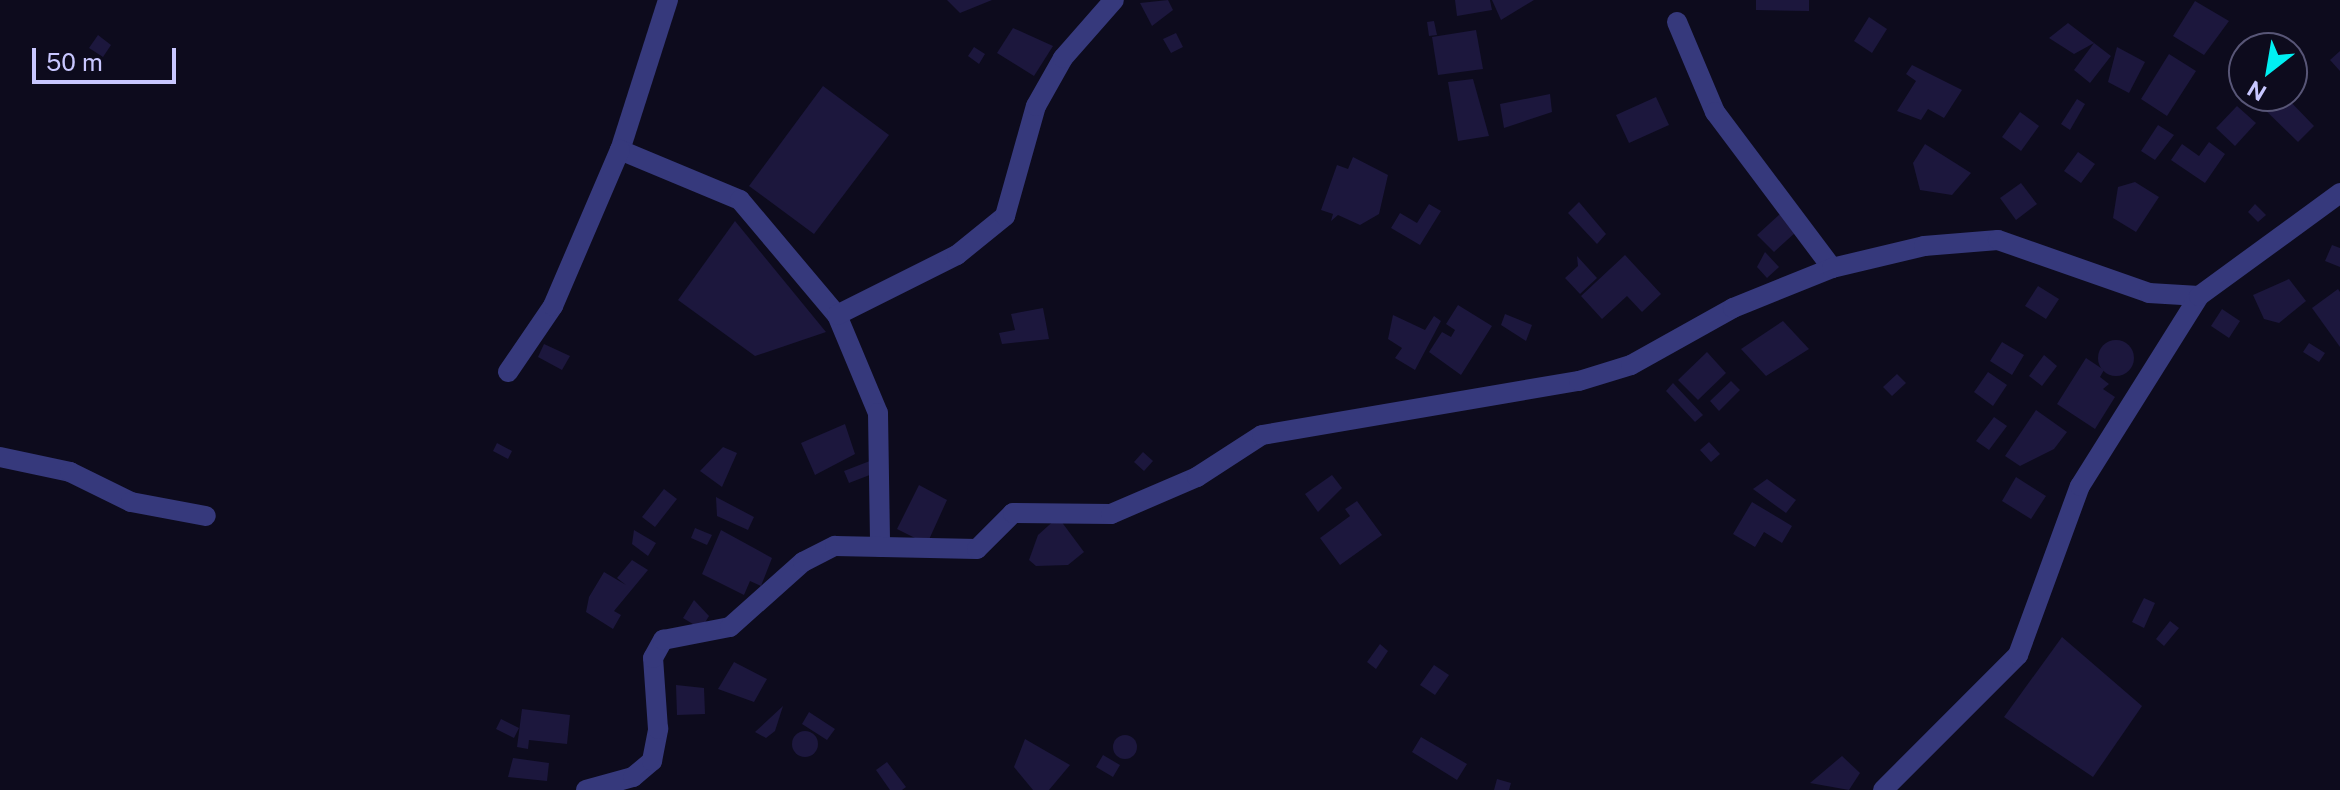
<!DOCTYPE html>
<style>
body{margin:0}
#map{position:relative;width:2340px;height:790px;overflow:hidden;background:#0d0b1d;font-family:"Public Sans",sans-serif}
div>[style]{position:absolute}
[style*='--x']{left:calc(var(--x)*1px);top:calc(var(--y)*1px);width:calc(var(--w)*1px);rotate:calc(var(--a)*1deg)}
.building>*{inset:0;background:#1c173d}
.round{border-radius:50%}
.street>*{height:20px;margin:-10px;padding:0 10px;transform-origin:10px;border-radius:10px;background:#36397c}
span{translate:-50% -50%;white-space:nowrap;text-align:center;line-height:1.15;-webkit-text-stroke:7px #0d0b1d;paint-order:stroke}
.north{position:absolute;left:2228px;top:32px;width:80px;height:80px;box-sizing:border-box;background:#0d0b1d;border:2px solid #585677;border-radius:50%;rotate:211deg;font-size:22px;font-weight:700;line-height:32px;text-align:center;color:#c8c7ff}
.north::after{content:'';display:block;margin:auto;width:28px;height:36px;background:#00eff2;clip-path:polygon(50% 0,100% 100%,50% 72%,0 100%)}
.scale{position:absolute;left:32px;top:48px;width:144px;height:36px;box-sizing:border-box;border:4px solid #c8c7ff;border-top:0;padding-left:10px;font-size:24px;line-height:28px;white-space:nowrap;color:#c8c7ff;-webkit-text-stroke:6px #0d0b1d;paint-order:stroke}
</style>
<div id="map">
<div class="building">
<div style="clip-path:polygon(947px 0,992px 0,960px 13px)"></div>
<div style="clip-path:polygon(1168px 0,1173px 10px,1152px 26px,1140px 3px)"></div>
<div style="clip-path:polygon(1455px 0,1490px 0,1492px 10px,1457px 16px)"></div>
<div style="clip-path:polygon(1492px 0,1534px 0,1501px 20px)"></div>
<div style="clip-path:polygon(1756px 0,1809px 0,1809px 11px,1756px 10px)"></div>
<div style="clip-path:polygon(2195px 1px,2229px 21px,2204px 55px,2173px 36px)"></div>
<div style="clip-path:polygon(1869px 17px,1887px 29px,1872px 53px,1854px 41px)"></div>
<div style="clip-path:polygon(1434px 21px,1437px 35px,1429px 36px,1427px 22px)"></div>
<div style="clip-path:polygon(2068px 23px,2111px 56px,2090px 83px,2074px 70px,2094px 43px,2074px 54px,2049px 38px)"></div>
<div style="clip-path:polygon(1013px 28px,1053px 46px,1034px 76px,997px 53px)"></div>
<div style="clip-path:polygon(1476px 30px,1483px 69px,1438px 75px,1432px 37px)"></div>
<div style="clip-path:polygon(1176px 33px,1183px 47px,1171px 53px,1163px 39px)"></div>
<div style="clip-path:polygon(98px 35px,111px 45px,103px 57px,89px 48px)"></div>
<div style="clip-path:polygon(974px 47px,985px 54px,979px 64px,968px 56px)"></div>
<div style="clip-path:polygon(2117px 47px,2145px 62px,2129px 93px,2108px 82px)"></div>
<div style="clip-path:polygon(2340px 51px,2340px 71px,2330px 60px)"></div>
<div style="clip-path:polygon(2169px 54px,2196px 71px,2167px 116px,2141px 99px)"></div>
<div style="clip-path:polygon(1912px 65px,1962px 90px,1944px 118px,1928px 109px,1921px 120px,1897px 111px,1916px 81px,1906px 74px)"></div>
<div style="clip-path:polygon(1473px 79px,1489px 136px,1458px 141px,1448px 82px)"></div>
<div style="clip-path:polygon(823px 86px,889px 135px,814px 234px,749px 186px)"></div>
<div style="clip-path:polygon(1550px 94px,1552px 112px,1504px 128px,1500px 104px)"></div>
<div style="clip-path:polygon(2265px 96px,2285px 96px,2314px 126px,2298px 142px,2258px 103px)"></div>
<div style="clip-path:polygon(1656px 97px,1669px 125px,1629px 143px,1616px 115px)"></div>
<div style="clip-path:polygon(2077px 99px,2085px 104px,2070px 130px,2061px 124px)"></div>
<div style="clip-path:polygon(2237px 106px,2256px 123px,2235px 146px,2216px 128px)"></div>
<div style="clip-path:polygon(2020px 112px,2039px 126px,2021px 151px,2002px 137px)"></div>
<div style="clip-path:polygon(2158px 125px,2174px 135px,2155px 160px,2141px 151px)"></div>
<div style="clip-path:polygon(2209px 142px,2225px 154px,2205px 183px,2171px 160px,2182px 144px,2199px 156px)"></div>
<div style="clip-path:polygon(1925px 144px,1971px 173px,1952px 195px,1920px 190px,1913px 163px)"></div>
<div style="clip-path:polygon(2078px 152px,2095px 164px,2081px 183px,2064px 171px)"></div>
<div style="clip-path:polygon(1353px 157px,1388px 175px,1379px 214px,1360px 225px,1338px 215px,1331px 221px,1333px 214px,1321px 210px,1337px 165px,1348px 169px)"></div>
<div style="clip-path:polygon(2135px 182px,2159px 197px,2136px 232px,2113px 218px,2118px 187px)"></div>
<div style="clip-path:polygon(2021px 183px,2037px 204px,2016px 220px,2000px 198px)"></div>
<div style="clip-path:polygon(1579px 202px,1606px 234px,1597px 244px,1568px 213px)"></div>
<div style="clip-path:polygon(1429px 204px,1441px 211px,1420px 245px,1391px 228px,1400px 213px,1417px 223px)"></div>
<div style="clip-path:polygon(2255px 204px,2266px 215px,2258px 222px,2248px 212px)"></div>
<div style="clip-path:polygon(1780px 214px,1796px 232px,1774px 252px,1757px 235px)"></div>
<div style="clip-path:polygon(735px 221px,826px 332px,755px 356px,678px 300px)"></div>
<div style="clip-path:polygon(2332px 245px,2340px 248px,2340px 267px,2325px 261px)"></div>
<div style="clip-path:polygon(1765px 252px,1779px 267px,1767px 278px,1757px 267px)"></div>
<div style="clip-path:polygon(1625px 255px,1661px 294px,1642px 312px,1627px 296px,1602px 319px,1581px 296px)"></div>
<div style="clip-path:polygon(1577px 256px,1597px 278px,1580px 294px,1565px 278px,1578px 266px)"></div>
<div style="clip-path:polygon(2289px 279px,2306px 301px,2279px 323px,2264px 319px,2253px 295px)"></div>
<div style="clip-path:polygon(2038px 286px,2059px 299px,2046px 319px,2025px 306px)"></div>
<div style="clip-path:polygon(2338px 289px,2340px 292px,2340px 347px,2312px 308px)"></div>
<div style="clip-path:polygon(1458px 305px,1492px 326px,1461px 375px,1429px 352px,1442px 332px,1451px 337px,1455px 330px,1446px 324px)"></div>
<div style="clip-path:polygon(1043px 308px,1049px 339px,1002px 344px,999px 333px,1015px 330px,1011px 314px)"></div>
<div style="clip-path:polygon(2222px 309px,2240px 321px,2229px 338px,2211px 326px)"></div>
<div style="clip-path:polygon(1505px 314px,1532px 325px,1526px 341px,1501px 325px)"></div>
<div style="clip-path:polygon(1393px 315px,1425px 330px,1434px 316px,1441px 321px,1415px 370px,1395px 358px,1402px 348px,1388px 339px)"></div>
<div style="clip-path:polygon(1783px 321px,1809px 349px,1766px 376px,1741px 349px)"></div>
<div class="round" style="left:2098px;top:340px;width:36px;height:36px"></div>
<div style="clip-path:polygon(2002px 342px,2024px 355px,2012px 375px,1990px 361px)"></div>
<div style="clip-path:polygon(2309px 343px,2325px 353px,2319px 362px,2303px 352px)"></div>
<div style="clip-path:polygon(544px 344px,570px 356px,562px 370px,538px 357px)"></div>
<div style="clip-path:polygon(1707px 352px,1726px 373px,1698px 400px,1678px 380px)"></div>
<div style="clip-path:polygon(2044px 355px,2057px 366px,2042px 386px,2029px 376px)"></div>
<div style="clip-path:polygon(2086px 358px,2104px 370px,2100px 377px,2109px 384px,2103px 389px,2115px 397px,2095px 429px,2057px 404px)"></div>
<div style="clip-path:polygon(1988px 372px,2007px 385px,1993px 406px,1974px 392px)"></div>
<div style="clip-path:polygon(1897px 374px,1906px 383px,1892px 396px,1883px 387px)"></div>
<div style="clip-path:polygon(1731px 381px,1740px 390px,1719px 411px,1710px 401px)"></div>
<div style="clip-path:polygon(1673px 383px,1703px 415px,1695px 422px,1666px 391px)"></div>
<div style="clip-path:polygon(2036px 410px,2067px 432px,2054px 449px,2020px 466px,2005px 456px)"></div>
<div style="clip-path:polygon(1994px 417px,2007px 426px,1989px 450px,1976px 441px)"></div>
<div style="clip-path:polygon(845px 424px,855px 454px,815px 475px,801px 443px)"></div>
<div style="clip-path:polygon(1709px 442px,1720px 454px,1711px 462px,1700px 450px)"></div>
<div style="clip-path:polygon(497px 443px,512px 451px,508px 459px,493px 451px)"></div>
<div style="clip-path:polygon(723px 447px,737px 453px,722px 487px,700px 471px)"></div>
<div style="clip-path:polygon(1143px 452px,1153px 461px,1144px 471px,1134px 462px)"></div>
<div style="clip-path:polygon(875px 459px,880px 471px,849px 483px,844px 471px)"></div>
<div style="clip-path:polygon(1332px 475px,1342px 488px,1318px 512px,1305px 494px)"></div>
<div style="clip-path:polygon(2016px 477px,2046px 496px,2031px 519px,2002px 501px)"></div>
<div style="clip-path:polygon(1767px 479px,1796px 500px,1786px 513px,1753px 489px)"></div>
<div style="clip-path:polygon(919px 485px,947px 500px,927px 544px,897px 529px)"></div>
<div style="clip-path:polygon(664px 489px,677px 499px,655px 527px,642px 517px)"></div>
<div style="clip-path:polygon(716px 497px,754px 517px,748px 530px,717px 516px)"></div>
<div style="clip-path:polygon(1357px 501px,1382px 535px,1340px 565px,1320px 538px,1350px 516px,1345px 509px)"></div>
<div style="clip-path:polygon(1752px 502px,1792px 526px,1782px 543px,1764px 532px,1755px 547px,1733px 534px)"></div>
<div style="clip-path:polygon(1058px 517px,1084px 552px,1068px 565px,1036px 566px,1029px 560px,1038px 535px)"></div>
<div style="clip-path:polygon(695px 528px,712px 535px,707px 545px,691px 538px)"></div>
<div style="clip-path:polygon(634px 530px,656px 543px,648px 556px,632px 544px)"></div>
<div style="clip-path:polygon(721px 530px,772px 558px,761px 586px,750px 581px,744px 595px,702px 574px)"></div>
<div style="clip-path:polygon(632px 560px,648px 570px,614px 611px,621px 615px,613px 629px,586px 612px,589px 597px,604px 572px,626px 585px,617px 578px)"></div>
<div style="clip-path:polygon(2144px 598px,2155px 603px,2144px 628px,2132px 622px)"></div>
<div style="clip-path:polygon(694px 600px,709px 616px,701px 629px,683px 618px)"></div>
<div style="clip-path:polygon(2170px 621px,2179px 628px,2164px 646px,2156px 639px)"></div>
<div style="clip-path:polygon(2062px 637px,2142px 706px,2093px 777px,2004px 717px)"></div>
<div style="clip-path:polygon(1380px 644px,1388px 651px,1376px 669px,1367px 662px)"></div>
<div style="clip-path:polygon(734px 662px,767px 679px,754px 702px,718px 689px)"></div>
<div style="clip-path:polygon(1434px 665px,1449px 675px,1435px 695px,1420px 685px)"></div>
<div style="clip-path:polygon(676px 685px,704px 688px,705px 714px,677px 715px)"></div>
<div style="clip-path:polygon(783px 706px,775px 731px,766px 738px,755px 732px)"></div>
<div style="clip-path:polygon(522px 709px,570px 715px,567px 744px,529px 740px,528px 749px,517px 747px)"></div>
<div style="clip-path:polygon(809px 712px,835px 729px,827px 740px,802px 724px)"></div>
<div style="clip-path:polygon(501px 719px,519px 728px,514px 738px,496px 729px)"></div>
<div class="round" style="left:792px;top:731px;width:26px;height:26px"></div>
<div class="round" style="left:1113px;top:735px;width:24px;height:24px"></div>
<div style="clip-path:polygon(1421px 737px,1467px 764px,1457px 780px,1412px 752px)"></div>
<div style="clip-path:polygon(1025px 739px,1070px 765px,1049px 790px,1033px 790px,1014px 767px)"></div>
<div style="clip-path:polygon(1103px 755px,1120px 765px,1113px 777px,1096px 767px)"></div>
<div style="clip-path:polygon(1842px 756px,1860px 773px,1849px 790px,1810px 783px)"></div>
<div style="clip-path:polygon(513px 758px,549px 763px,547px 781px,508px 777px)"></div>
<div style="clip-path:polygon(887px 762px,906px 787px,902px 790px,890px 790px,876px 770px)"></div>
<div style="clip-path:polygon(1497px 779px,1511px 783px,1509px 790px,1494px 790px)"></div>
</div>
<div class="street">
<div style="--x:668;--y:0;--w:157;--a:107.7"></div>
<div style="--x:620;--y:150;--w:130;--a:22.6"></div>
<div style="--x:740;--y:200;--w:150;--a:49.9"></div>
<div style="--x:837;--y:315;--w:106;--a:67.3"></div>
<div style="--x:878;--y:413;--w:134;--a:89.1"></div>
<div style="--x:1677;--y:22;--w:98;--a:67.1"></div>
<div style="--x:1715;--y:112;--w:195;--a:53.1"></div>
<div style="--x:837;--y:315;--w:134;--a:-26.6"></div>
<div style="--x:957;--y:255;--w:62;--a:-39.1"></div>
<div style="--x:1005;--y:216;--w:114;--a:-74.3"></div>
<div style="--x:1036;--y:106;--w:55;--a:-60.6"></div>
<div style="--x:1063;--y:58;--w:77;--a:-48.7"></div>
<div style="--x:508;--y:372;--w:80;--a:-55.7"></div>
<div style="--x:553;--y:306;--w:170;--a:-66.8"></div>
<div style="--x:0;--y:457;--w:72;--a:12.1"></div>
<div style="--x:70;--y:472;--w:68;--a:26.2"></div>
<div style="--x:131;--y:502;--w:76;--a:10.6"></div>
<div style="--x:586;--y:790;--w:49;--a:-15.5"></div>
<div style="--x:633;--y:777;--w:25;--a:-40"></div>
<div style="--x:652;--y:761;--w:33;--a:-79"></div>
<div style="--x:658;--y:729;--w:71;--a:-94"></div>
<div style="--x:653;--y:658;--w:21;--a:-61"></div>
<div style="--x:663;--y:640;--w:68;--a:-11"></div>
<div style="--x:730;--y:627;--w:98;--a:-41.7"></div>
<div style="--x:803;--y:562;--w:36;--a:-27"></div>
<div style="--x:835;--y:546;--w:142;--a:1.2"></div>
<div style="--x:977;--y:549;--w:51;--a:-45"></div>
<div style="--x:1013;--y:513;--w:98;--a:0.6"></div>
<div style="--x:1111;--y:514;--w:94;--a:-23.3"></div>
<div style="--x:1197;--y:477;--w:77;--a:-32.9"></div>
<div style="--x:1262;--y:435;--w:322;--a:-9.7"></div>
<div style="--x:1579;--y:381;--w:54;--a:-17.1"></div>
<div style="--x:1631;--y:365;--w:117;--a:-29.2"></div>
<div style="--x:1733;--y:308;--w:107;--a:-22"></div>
<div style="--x:1832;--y:268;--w:95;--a:-13.4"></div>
<div style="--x:1924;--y:246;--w:74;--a:-4.6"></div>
<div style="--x:1998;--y:240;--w:160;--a:19.3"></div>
<div style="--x:2149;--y:293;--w:50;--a:3.4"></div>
<div style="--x:1883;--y:790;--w:191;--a:-45"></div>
<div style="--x:2018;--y:655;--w:180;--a:-69.9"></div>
<div style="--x:2080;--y:486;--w:224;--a:-57.9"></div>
<div style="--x:2199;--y:296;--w:175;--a:-36.1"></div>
</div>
<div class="north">N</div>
<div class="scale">50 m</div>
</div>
